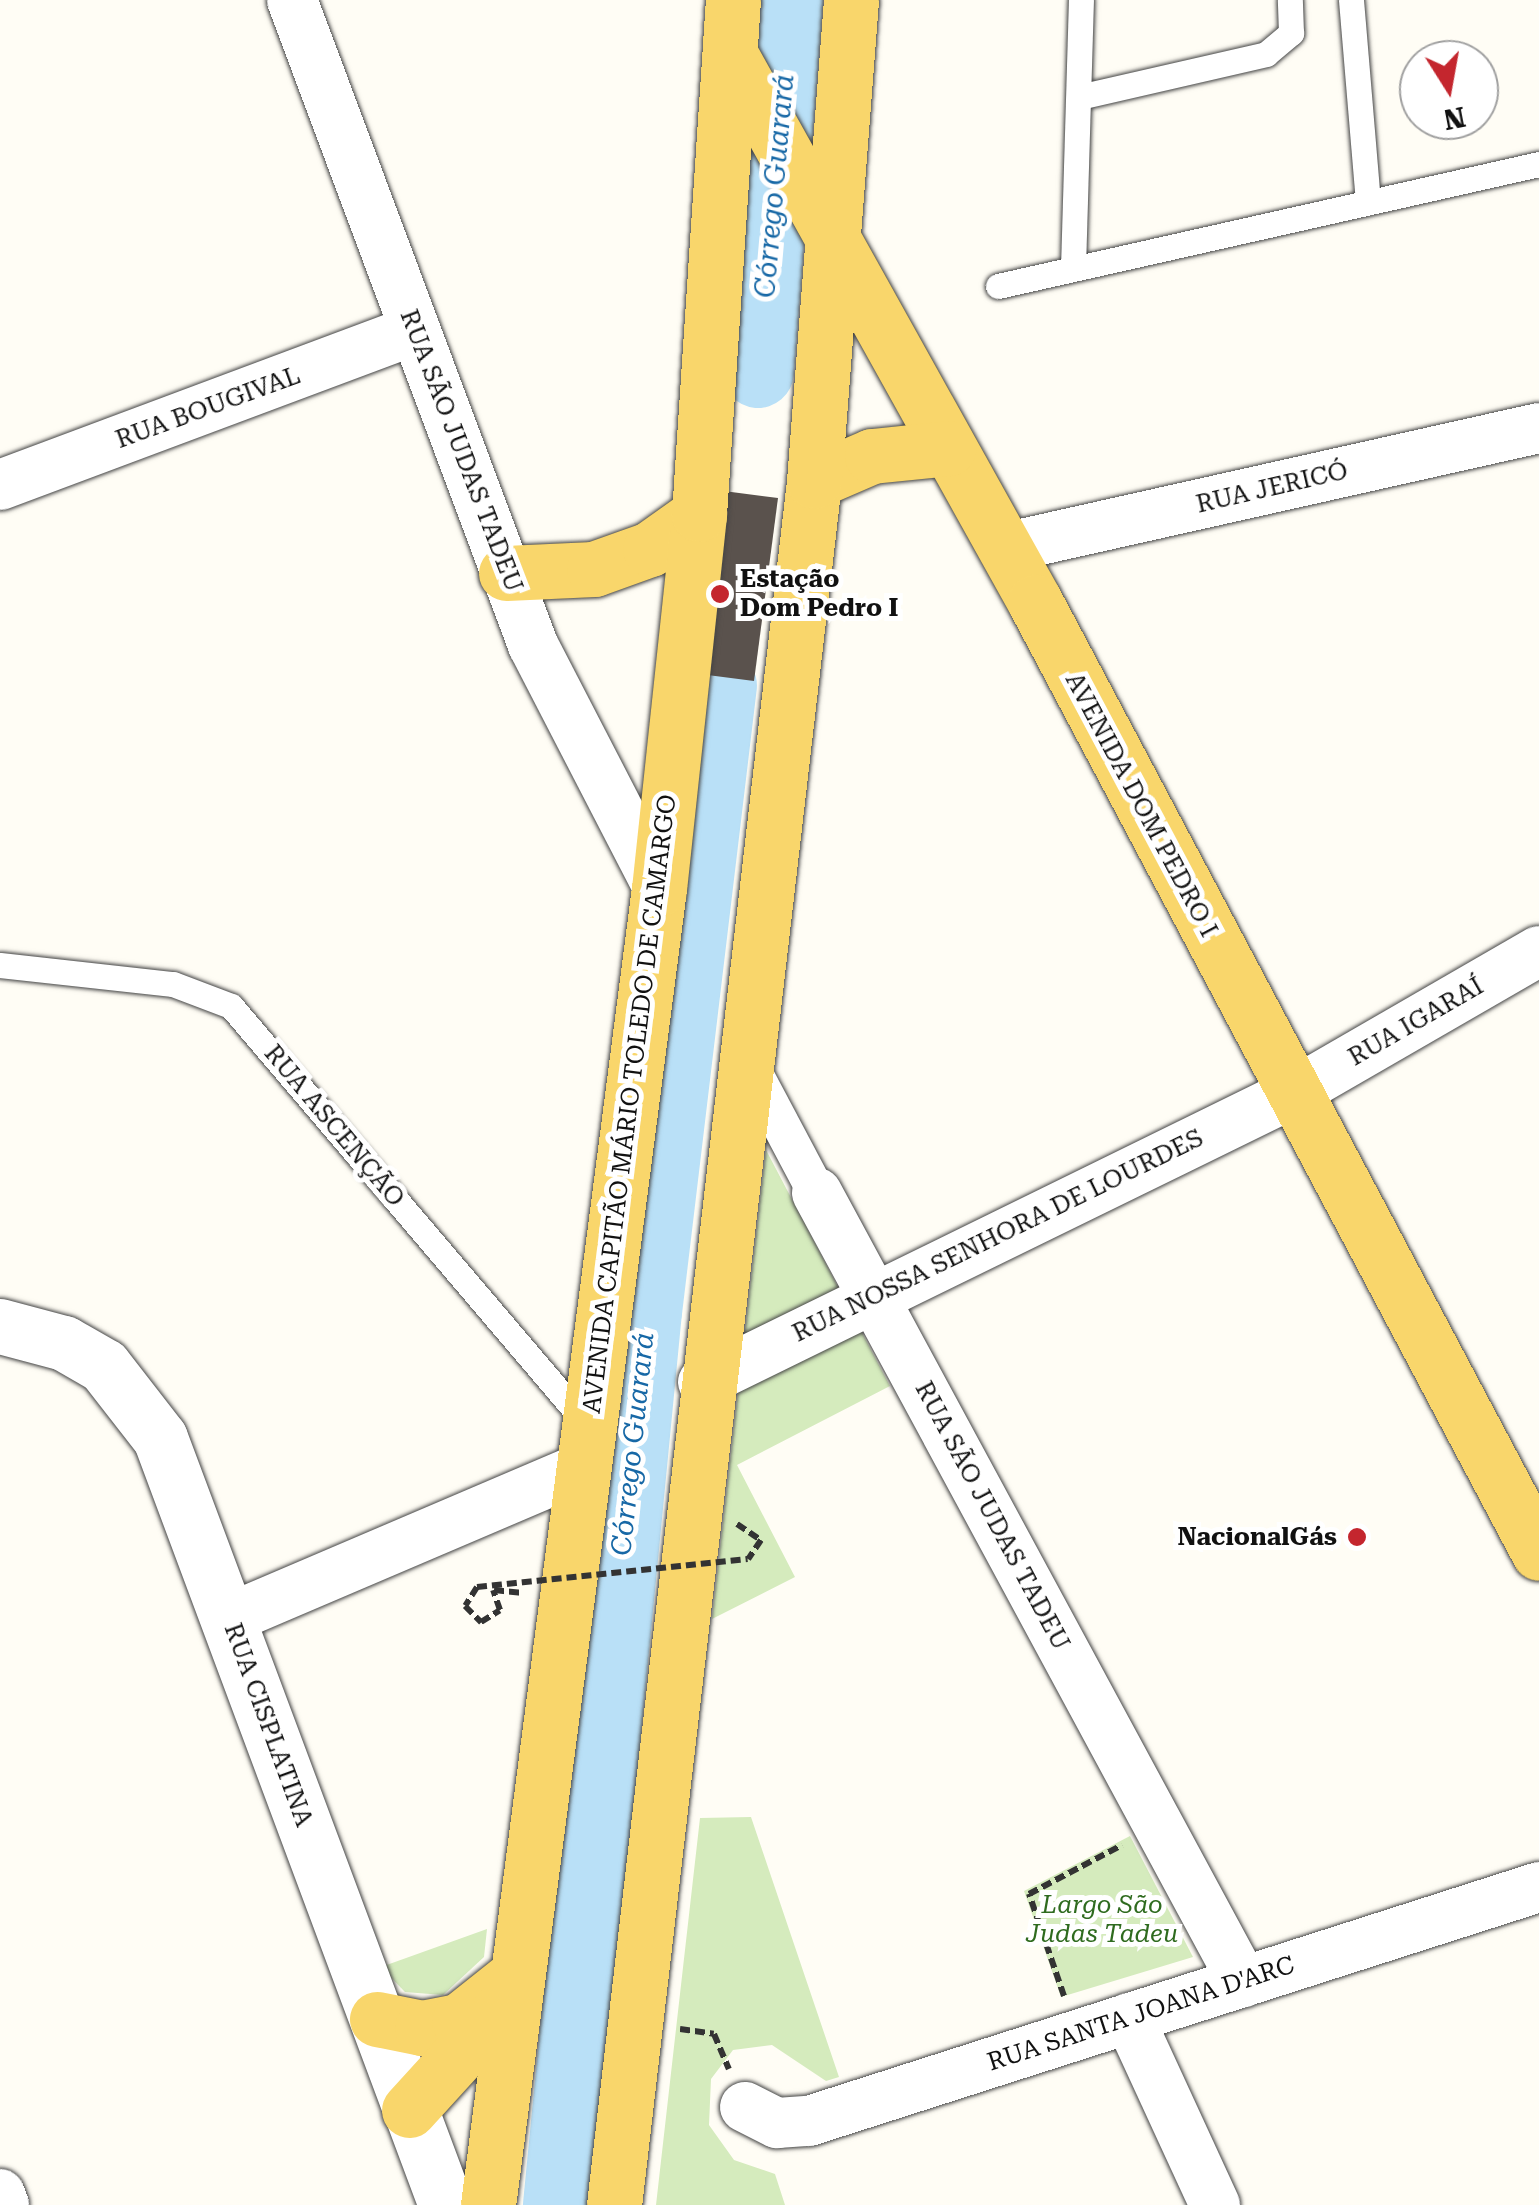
<!DOCTYPE html>
<meta charset="utf-8">
<style>
body{margin:0}
#map{position:relative;width:1539px;height:2205px;overflow:hidden;background:#fffdf5;font-family:"Roboto Serif",serif}
div>[style]{position:absolute}
[style*='--x']{left:calc(var(--x)*1px);top:calc(var(--y)*1px);width:calc(var(--w)*1px);rotate:calc(var(--a)*1deg)}
.green>*{inset:0;background:#d5ebbd}
.river>*{height:72px;margin:-36px;padding:0 36px;transform-origin:36px;border-radius:36px;background:#b9e0f7}
.building>*{inset:0;background:#5a524d}
.path>*{height:6px;margin-top:-3px;transform-origin:0;background:repeating-linear-gradient(90deg,#333 0 10px,transparent 0 15px)}
.roads{filter:drop-shadow(0 0 2px #444) drop-shadow(0 0 2px #444)}
.service>*{height:25px;margin:-12.5px;padding:0 12.5px;transform-origin:12.5px;border-radius:12.5px;background:#fff}
.pedestrian>*{height:38px;margin:-19px;padding:0 19px;transform-origin:19px;border-radius:19px;background:#fff}
.minor>*{height:50px;margin:-25px;padding:0 25px;transform-origin:25px;border-radius:25px;background:#fff}
.tertiary>*{height:55px;margin:-27.5px;padding:0 27.5px;transform-origin:27.5px;border-radius:27.5px;background:#fff}
.primary>*{height:55px;margin:-27.5px;padding:0 27.5px;transform-origin:27.5px;border-radius:27.5px;background:#f9d66b}
.path-bridge>*{height:6px;margin-top:-3px;transform-origin:0;background:repeating-linear-gradient(90deg,#333 0 10px,transparent 0 15px)}
.dots>*{width:28px;height:28px;translate:-50% -50%;box-sizing:border-box;border:5px solid #fff;border-radius:50%}
span{translate:-50% -50%;white-space:nowrap;text-align:center;line-height:1.15;-webkit-text-stroke:10px #fff;paint-order:stroke}
.street-label{font-size:25px;color:#111}
.poi-label{font-size:25px;color:#111;font-weight:700}
.left{translate:0 -50%;text-align:left}
.right{translate:-100% -50%;text-align:right}
.park-label{font-size:25px;color:#2f6b1f;font-style:italic}
.water-label{font-size:28px;color:#1768a6;font-style:italic}
.north{position:absolute;left:1399px;top:40px;width:100px;height:100px;box-sizing:border-box;background:#fff;border:2px solid #a0a0a0;border-radius:50%;rotate:169deg;font-size:28px;font-weight:700;line-height:40px;text-align:center;color:#111}
.north::after{content:'';display:block;margin:auto;width:35px;height:45px;background:#c4262e;clip-path:polygon(50% 0,100% 100%,50% 72%,0 100%)}
</style>
<div id="map">
<div class="green">
<div style="clip-path:polygon(766px 1150px,890px 1386px,737px 1465px,795px 1577px,712px 1619px)"></div>
<div style="clip-path:polygon(751px 1817px,839px 2077px,826px 2081px,772px 2045px,733px 2050px,711px 2079px,709px 2125px,734px 2160px,775px 2174px,785px 2205px,656px 2205px,700px 1818px)"></div>
<div style="clip-path:polygon(1130px 1836px,1193px 1957px,1061px 1997px,1024px 1891px)"></div>
<div style="clip-path:polygon(487px 1929px,484px 1957px,443px 1995px,405px 1992px,381px 1967px)"></div>
</div>
<div class="river">
<div style="--x:758;--y:372;--w:373;--a:-85.5"></div>
<div style="--x:559;--y:2205;--w:897;--a:-84.44"></div>
<div style="--x:646;--y:1312;--w:631;--a:-83.18"></div>
</div>
<div class="building">
<div style="clip-path:polygon(716px 490px,778px 498px,754px 681px,692px 673px)"></div>
</div>
<div class="path">
<div style="--x:737;--y:1524;--w:29;--a:34"></div>
<div style="--x:761;--y:1540;--w:23;--a:124"></div>
<div style="--x:477;--y:1587;--w:22;--a:122"></div>
<div style="--x:465;--y:1606;--w:23;--a:45"></div>
<div style="--x:481;--y:1622;--w:22;--a:-32"></div>
<div style="--x:500;--y:1610;--w:21;--a:-109"></div>
<div style="--x:494;--y:1590;--w:27;--a:6"></div>
<div style="--x:1064;--y:1996;--w:108;--a:-108.9"></div>
<div style="--x:1029;--y:1894;--w:105;--a:-27.8"></div>
<div style="--x:680;--y:2029;--w:34;--a:8"></div>
<div style="--x:714;--y:2034;--w:38;--a:67"></div>
</div>
<div class="roads">
<div class="service">
<div style="--x:1351;--y:0;--w:203;--a:85.2"></div>
<div style="--x:1079;--y:97;--w:192;--a:-12.9"></div>
<div style="--x:1266;--y:54;--w:33;--a:-40"></div>
<div style="--x:1291;--y:33;--w:33;--a:-92"></div>
<div style="--x:1073;--y:268;--w:268;--a:-88.3"></div>
<div style="--x:998;--y:286;--w:555;--a:-12.71"></div>
<div style="--x:0;--y:965;--w:174;--a:6.3"></div>
<div style="--x:173;--y:984;--w:62;--a:20.8"></div>
<div style="--x:231;--y:1006;--w:548;--a:49.59"></div>
</div>
<div class="pedestrian">
<div style="--x:747;--y:1061;--w:149;--a:62.1"></div>
</div>
<div class="minor">
<div style="--x:292;--y:0;--w:689;--a:69.51"></div>
<div style="--x:533;--y:645;--w:275;--a:62.7"></div>
<div style="--x:0;--y:485;--w:443;--a:-20.5"></div>
<div style="--x:1004;--y:548;--w:548;--a:-12.64"></div>
<div style="--x:817;--y:1193;--w:897;--a:61.63"></div>
<div style="--x:703;--y:1382;--w:657;--a:-26.1"></div>
<div style="--x:1293;--y:1093;--w:284;--a:-30"></div>
<div style="--x:228;--y:1619;--w:387;--a:-23.1"></div>
<div style="--x:1129;--y:2018;--w:206;--a:65.3"></div>
<div style="--x:745;--y:2107;--w:36;--a:27"></div>
<div style="--x:777;--y:2123;--w:32;--a:-4"></div>
<div style="--x:809;--y:2121;--w:767;--a:-17.77"></div>
<div style="--x:0;--y:2194;--w:12;--a:70"></div>
</div>
<div class="tertiary">
<div style="--x:0;--y:1326;--w:66;--a:14.9"></div>
<div style="--x:64;--y:1343;--w:46;--a:29.9"></div>
<div style="--x:104;--y:1366;--w:91;--a:52.1"></div>
<div style="--x:160;--y:1438;--w:819;--a:69.55"></div>
</div>
<div class="primary">
<div style="--x:734;--y:61;--w:619;--a:60.91"></div>
<div style="--x:1035;--y:602;--w:1076;--a:62.08"></div>
<div style="--x:814;--y:481;--w:63;--a:-23.3"></div>
<div style="--x:872;--y:456;--w:77;--a:-5.9"></div>
<div style="--x:506;--y:573;--w:88;--a:-2.6"></div>
<div style="--x:594;--y:569;--w:59;--a:-19.7"></div>
<div style="--x:650;--y:549;--w:60;--a:-35.5"></div>
<div style="--x:377;--y:2019;--w:46;--a:11.3"></div>
<div style="--x:422;--y:2028;--w:38;--a:-11"></div>
<div style="--x:459;--y:2021;--w:75;--a:-38.5"></div>
<div style="--x:409;--y:2110;--w:137;--a:-47.7"></div>
<div style="--x:488;--y:2205;--w:1327;--a:-82.6"></div>
<div style="--x:659;--y:889;--w:377;--a:-83.9"></div>
<div style="--x:699;--y:514;--w:515;--a:-86.22"></div>
<div style="--x:614;--y:2205;--w:1736;--a:-83.38"></div>
<div style="--x:814;--y:481;--w:482;--a:-85.6"></div>
</div>
</div>
<div class="path-bridge">
<div style="--x:477;--y:1587;--w:272;--a:-5.9"></div>
</div>
<div class="dots">
<div style="left:720px;top:594px;background:#c4262e"></div>
<div style="left:1357px;top:1537px;background:#c4262e"></div>
</div>
<div class="street-label">
<span style="left:208px;top:408px;rotate:-20deg">RUA BOUGIVAL</span>
<span style="left:461px;top:451px;rotate:69deg">RUA SÃO JUDAS TADEU</span>
<span style="left:1272px;top:488px;rotate:-13deg">RUA JERICÓ</span>
<span style="left:1141px;top:805px;rotate:62deg">AVENIDA DOM PEDRO I</span>
<span style="left:1416px;top:1022px;rotate:-30deg">RUA IGARAÍ</span>
<span style="left:630px;top:1104px;rotate:-83deg">AVENIDA CAPITÃO MÁRIO TOLEDO DE CAMARGO</span>
<span style="left:334px;top:1126px;rotate:50deg">RUA ASCENÇÃO</span>
<span style="left:998px;top:1236px;rotate:-26deg">RUA NOSSA SENHORA DE LOURDES</span>
<span style="left:992px;top:1516px;rotate:62deg">RUA SÃO JUDAS TADEU</span>
<span style="left:268px;top:1725px;rotate:70deg">RUA CISPLATINA</span>
<span style="left:1141px;top:2014px;rotate:-18deg">RUA SANTA JOANA D'ARC</span>
</div>
<div class="poi-label">
<span class="left" style="left:740px;top:594px">Estação<br>Dom Pedro I</span>
<span class="right" style="left:1337px;top:1537px">NacionalGás</span>
</div>
<div class="park-label">
<span style="left:1102px;top:1920px">Largo São<br>Judas Tadeu</span>
</div>
<div class="water-label">
<span style="left:775px;top:186px;rotate:-85deg">Córrego Guarará</span>
<span style="left:633px;top:1444px;rotate:-84deg">Córrego Guarará</span>
</div>
<div class="north">N</div>
</div>
